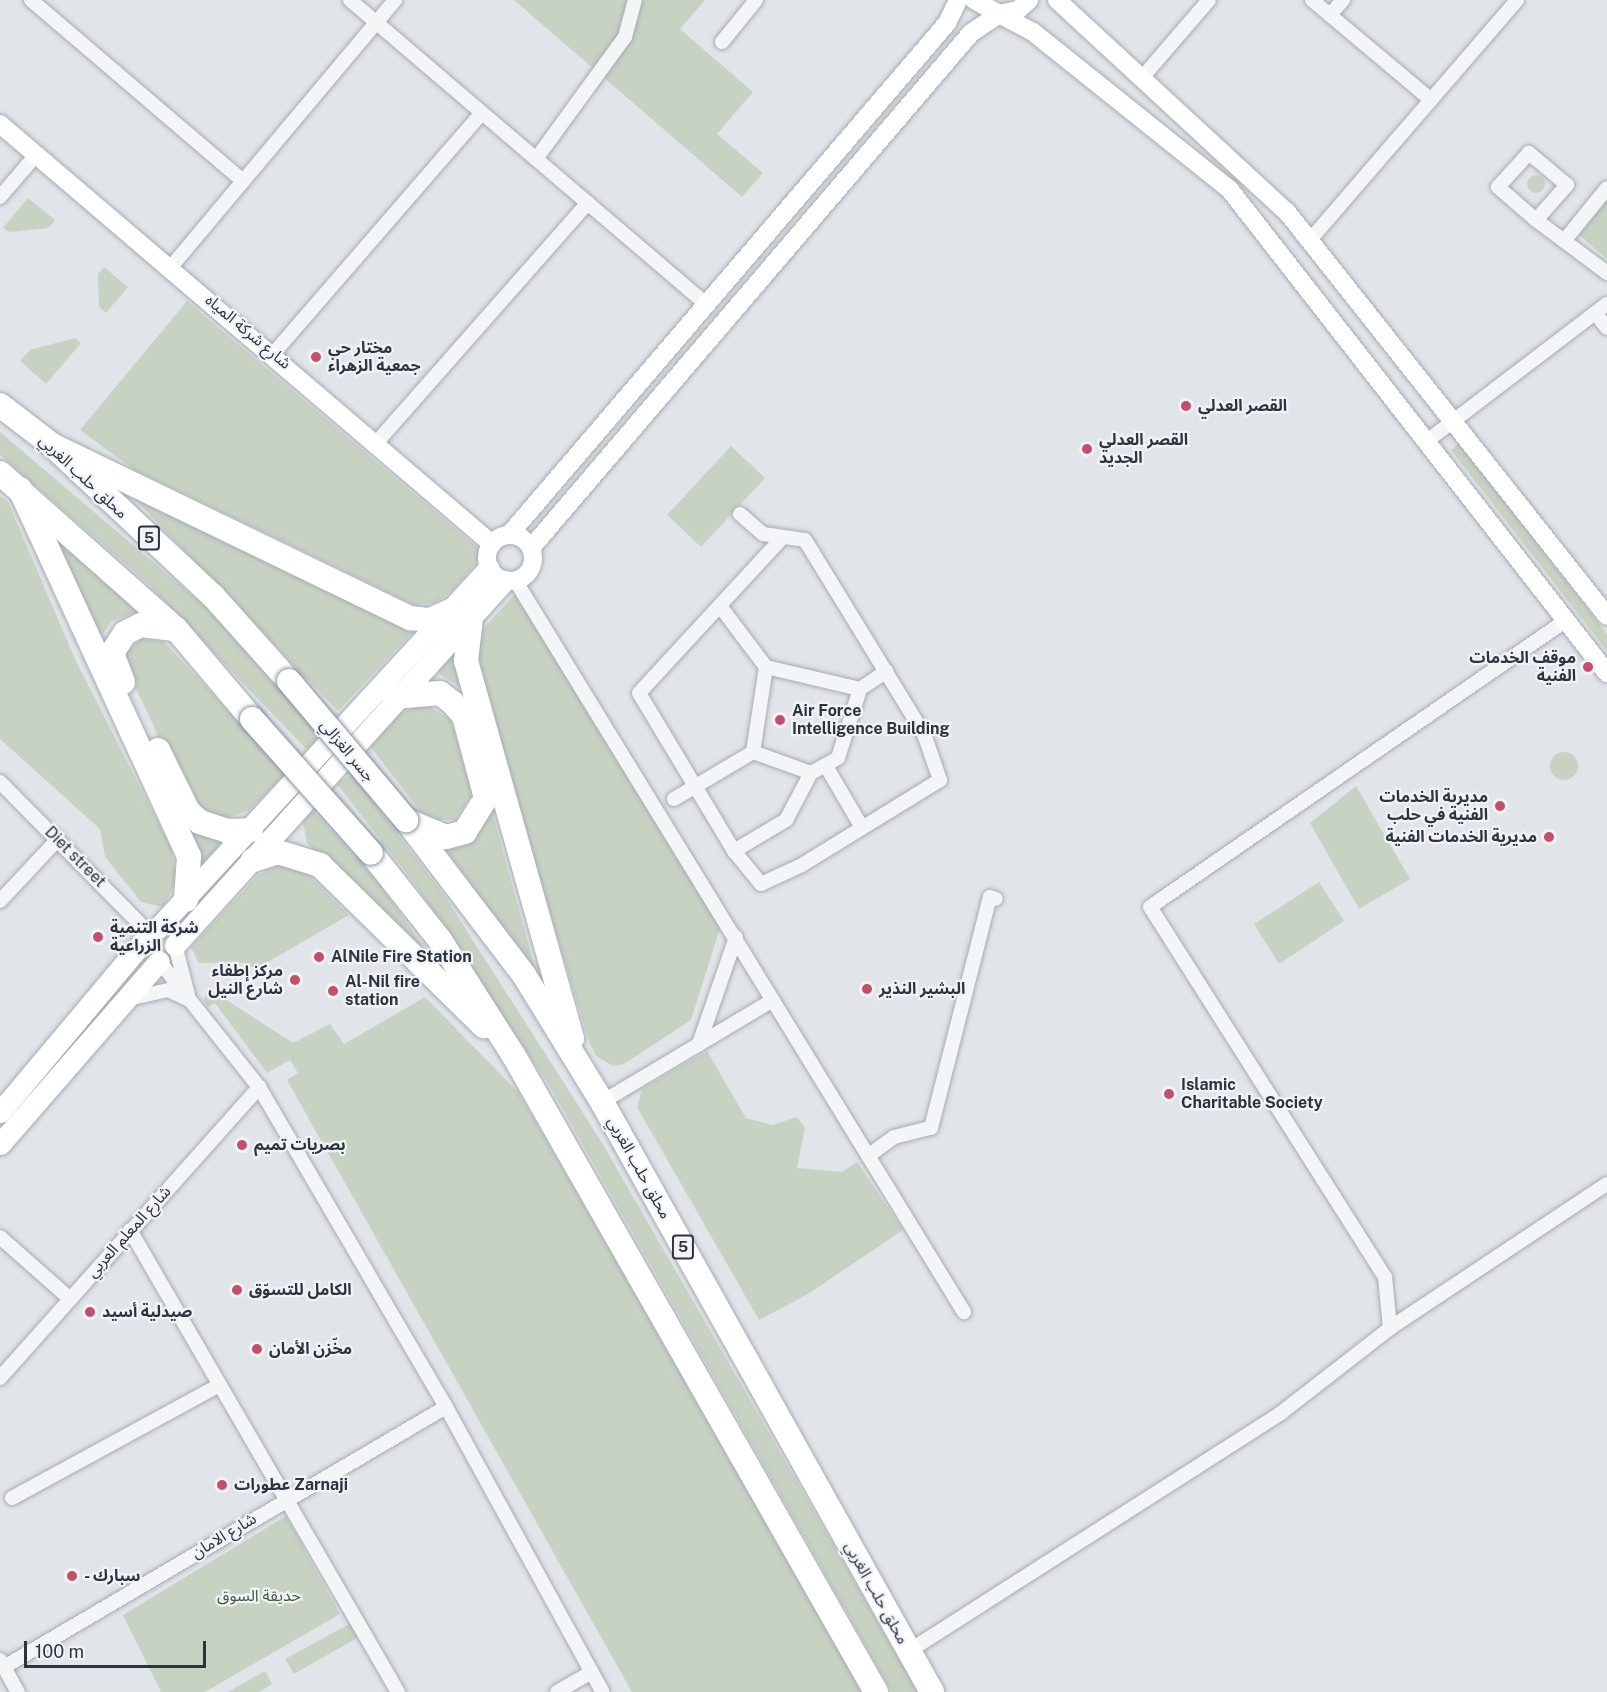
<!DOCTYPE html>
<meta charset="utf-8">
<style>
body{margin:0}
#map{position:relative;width:1607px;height:1692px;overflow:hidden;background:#e1e5e9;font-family:"Public Sans","Noto Sans Arabic",sans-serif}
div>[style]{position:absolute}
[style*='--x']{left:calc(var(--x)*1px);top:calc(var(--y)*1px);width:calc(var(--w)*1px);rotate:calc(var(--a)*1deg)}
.green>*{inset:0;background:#c8d2c3}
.round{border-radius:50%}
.roads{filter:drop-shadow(0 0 2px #a7acb3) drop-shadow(0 0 2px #a7acb3)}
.street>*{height:14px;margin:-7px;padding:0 7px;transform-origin:7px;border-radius:7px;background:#f4f5f7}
.secondary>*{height:18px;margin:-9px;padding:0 9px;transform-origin:9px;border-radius:9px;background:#fff}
.secondary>.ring{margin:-9px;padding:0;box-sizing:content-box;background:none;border:18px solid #fff;border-radius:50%}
.primary>*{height:21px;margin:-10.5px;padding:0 10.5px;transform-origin:10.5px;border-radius:10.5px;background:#fff}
.highway>*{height:24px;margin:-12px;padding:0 12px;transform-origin:12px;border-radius:12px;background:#fff}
.bridges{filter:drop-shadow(0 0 2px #89939e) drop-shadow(0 0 2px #89939e)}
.highway-bridge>*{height:24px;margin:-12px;padding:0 12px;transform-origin:12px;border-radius:12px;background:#fff}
.dots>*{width:16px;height:16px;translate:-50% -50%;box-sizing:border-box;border:3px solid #f1f3f6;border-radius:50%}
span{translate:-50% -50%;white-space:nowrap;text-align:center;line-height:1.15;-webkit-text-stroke:4.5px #f1f3f6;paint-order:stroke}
.shield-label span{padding:2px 4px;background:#f1f3f6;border:2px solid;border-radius:4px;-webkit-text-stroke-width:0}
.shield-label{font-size:15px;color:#2b343f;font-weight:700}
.street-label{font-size:16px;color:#2b343f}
.poi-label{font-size:16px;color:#2b343f;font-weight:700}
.left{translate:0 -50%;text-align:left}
.right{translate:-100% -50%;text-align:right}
.park-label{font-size:16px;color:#425a39}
.scale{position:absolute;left:24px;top:1641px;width:182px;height:27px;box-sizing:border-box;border:3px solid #2b343f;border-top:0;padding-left:8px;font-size:18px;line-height:21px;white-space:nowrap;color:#2b343f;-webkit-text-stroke:4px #f1f3f6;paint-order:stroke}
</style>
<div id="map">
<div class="green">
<div style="clip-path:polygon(514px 0,705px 0,680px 29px,753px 92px,717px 134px,763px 173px,742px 197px)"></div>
<div class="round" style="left:1527px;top:175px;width:18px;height:18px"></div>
<div style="clip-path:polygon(1607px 187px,1607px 259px,1572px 229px)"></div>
<div style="clip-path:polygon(28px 198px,55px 220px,49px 228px,10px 232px,3px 228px)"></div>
<div style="clip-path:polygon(104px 267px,128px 287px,106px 313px,99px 307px,98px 274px)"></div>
<div style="clip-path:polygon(187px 301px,478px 548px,481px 558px,452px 591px,435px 603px,415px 605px,133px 469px,80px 430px)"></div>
<div style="clip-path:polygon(75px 338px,81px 343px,46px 384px,20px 361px,30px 350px)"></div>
<div style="clip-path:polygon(0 432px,207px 608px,323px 735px,306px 749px,146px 582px,0 455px)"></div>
<div style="clip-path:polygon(1459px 443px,1607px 634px,1607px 651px,1451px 450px)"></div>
<div style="clip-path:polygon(731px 446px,765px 478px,701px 547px,667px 515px)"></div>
<div style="clip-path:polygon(128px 492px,412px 633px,338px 711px)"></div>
<div style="clip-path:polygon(0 496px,8px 502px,75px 659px,172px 850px,177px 881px,163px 907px,141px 902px,105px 857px,100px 829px,0 739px)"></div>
<div style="clip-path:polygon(48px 532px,138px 612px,112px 621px,95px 645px)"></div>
<div style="clip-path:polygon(515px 594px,722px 922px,691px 1020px,624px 1064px,613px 1066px,596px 1056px,590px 1044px,476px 669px,481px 631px)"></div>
<div style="clip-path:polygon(141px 639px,164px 642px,287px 773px,249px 810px,227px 818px,192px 808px,125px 665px,126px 653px)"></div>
<div style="clip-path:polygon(459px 645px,462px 688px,438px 673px)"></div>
<div style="clip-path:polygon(416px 707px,430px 707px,451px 720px,473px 793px,455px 820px,427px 820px,370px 746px,401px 713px)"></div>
<div class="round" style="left:1550px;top:752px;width:28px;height:28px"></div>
<div style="clip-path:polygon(352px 774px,444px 895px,601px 1141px,918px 1692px,892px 1692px,549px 1085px,415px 884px,337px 784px)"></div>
<div style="clip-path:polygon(1356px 786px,1410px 879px,1359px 909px,1310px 823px)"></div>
<div style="clip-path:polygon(491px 808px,540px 986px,442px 844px,477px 832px)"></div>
<div style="clip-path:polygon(311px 809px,380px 884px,458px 997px,307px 843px,303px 822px)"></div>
<div style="clip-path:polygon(182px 819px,229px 835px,198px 871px)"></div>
<div style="clip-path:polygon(282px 863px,305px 871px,349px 915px,256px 969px,243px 963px,199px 963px,191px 947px,258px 875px)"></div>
<div style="clip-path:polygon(1319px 882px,1344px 921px,1279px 964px,1254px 924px)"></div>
<div style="clip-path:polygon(208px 988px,293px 1043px,330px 1024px,344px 1044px,425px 997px,519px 1093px,867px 1692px,632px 1692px,287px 1080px,298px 1073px,290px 1060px,267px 1073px,215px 1003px,208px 1007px,204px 1001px)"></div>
<div style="clip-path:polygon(707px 1051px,746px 1118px,772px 1125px,797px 1117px,805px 1128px,797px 1168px,842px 1172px,857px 1162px,903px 1230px,808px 1294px,759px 1320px,637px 1107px,642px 1089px)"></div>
<div style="clip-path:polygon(286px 1516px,340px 1614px,205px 1692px,161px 1692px,123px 1615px)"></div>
<div style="clip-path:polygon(351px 1623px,359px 1637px,294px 1674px,285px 1659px)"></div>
<div style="clip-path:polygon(265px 1671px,272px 1684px,259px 1692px,228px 1692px)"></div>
</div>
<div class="roads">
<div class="street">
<div style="--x:31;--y:0;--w:279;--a:40.5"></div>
<div style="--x:350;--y:0;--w:471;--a:40.5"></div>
<div style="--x:1312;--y:0;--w:155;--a:40"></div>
<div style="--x:1330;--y:15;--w:20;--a:-49"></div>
<div style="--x:722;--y:42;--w:54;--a:-51"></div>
<div style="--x:1141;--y:79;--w:104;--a:-49.3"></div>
<div style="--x:536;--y:159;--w:151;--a:-53.9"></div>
<div style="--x:625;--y:37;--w:38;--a:-75"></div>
<div style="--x:0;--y:197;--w:55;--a:-49.4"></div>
<div style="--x:1536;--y:220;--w:47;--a:-48.5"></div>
<div style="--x:1567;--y:185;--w:50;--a:-139.9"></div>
<div style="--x:1529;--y:153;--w:46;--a:132.4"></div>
<div style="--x:1498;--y:187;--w:50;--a:41"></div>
<div style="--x:1536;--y:220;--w:89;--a:36.7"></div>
<div style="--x:1310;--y:240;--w:317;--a:-49.2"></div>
<div style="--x:1564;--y:241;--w:68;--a:-50.9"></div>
<div style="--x:171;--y:267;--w:349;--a:-50"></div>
<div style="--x:1595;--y:313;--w:19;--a:51"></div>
<div style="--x:273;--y:354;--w:319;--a:-49.1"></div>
<div style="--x:1427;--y:441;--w:226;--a:-37.3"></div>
<div style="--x:377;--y:442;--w:319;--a:-48.6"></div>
<div style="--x:740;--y:514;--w:30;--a:41"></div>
<div style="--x:763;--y:534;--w:42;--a:8.1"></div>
<div style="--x:805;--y:540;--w:228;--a:58.5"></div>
<div style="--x:924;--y:734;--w:49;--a:70.8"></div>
<div style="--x:940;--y:780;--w:162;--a:148.4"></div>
<div style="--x:802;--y:865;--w:45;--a:155.1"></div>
<div style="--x:761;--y:884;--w:43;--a:-129.3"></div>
<div style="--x:734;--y:851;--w:184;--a:-121"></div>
<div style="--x:639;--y:693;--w:211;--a:-47.3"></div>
<div style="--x:515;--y:580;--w:859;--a:58.48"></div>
<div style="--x:720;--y:606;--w:76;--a:53"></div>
<div style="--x:766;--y:667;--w:97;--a:13.2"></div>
<div style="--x:860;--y:689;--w:72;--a:107.7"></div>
<div style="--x:838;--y:758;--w:31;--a:151"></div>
<div style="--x:811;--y:773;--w:62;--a:-160.1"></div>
<div style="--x:753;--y:752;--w:86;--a:-81.3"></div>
<div style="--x:860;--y:689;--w:32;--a:-34"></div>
<div style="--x:826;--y:766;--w:69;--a:59.7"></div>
<div style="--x:0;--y:782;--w:211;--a:45.4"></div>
<div style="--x:674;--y:799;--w:92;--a:-30.7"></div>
<div style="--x:734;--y:851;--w:61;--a:-30.8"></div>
<div style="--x:786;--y:820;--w:53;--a:-62"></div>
<div style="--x:0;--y:901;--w:85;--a:-46.9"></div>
<div style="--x:175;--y:945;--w:52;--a:75.4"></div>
<div style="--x:159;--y:961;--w:161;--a:51.6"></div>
<div style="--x:259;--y:1087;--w:371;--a:59.7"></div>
<div style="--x:446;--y:1407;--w:325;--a:61.2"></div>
<div style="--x:128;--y:999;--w:41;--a:-12.7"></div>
<div style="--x:168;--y:990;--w:21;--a:25"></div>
<div style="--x:699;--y:1044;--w:113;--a:-70.9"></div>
<div style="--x:602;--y:1102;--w:199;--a:-30.8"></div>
<div style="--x:868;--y:1156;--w:32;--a:-36"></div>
<div style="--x:894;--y:1137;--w:38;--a:-14"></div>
<div style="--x:931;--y:1128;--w:238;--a:-75.7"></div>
<div style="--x:990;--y:897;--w:6;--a:18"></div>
<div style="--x:130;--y:1230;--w:534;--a:59.88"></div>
<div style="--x:0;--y:1237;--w:94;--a:41.5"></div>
<div style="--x:1390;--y:1328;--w:51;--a:-95.6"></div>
<div style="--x:1385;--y:1277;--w:438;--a:-122.4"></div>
<div style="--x:1150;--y:907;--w:504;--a:-34.57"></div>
<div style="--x:0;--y:1378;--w:390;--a:-48.3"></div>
<div style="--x:12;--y:1498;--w:236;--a:-28.6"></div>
<div style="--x:909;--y:1651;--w:442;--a:-32.6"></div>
<div style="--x:1281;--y:1413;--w:138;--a:-37.9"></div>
<div style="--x:1390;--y:1328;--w:260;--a:-33.6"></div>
<div style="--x:0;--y:1660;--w:37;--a:61"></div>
<div style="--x:4;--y:1667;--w:513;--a:-30.47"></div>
<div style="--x:557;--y:1692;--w:39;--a:-30"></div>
</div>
<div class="secondary">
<div style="--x:974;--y:0;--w:29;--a:29"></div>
<div style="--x:999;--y:14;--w:19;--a:-12"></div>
<div style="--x:1018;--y:10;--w:15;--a:-42"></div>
<div style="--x:1057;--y:0;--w:313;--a:42.7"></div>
<div style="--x:1287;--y:212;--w:515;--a:51.62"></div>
<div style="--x:999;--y:14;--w:38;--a:28"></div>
<div style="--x:1033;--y:32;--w:253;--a:38.7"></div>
<div style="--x:1230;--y:190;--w:613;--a:52.03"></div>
<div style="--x:0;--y:124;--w:647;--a:40.49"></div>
<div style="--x:509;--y:535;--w:674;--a:-49.45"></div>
<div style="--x:947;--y:23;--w:25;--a:-64"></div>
<div class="ring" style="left:487px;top:535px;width:28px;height:28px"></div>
<div style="--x:531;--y:548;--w:677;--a:-49.49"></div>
<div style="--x:971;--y:33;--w:34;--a:-34"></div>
</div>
<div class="primary">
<div style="--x:157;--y:929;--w:490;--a:-47.4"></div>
<div style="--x:175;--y:945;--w:491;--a:-47.9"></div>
<div style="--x:0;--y:1112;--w:221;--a:-50"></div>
<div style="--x:0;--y:1144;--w:242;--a:-49"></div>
</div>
<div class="highway">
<div style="--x:0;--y:405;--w:66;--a:37.6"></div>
<div style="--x:52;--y:445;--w:221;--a:43.2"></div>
<div style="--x:213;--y:596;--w:114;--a:48.2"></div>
<div style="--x:52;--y:445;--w:398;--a:25.8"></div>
<div style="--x:410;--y:618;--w:20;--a:6"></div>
<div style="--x:430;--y:620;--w:24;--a:-24"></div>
<div style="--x:0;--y:473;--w:235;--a:41.6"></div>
<div style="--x:176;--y:629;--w:118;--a:49.8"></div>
<div style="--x:20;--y:489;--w:404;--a:65.3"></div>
<div style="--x:189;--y:856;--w:44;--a:93.9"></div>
<div style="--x:471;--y:618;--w:43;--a:96.6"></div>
<div style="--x:466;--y:661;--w:392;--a:74.3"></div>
<div style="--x:123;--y:682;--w:31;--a:-111"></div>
<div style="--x:112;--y:653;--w:24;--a:-57"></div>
<div style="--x:125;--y:633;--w:18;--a:-27"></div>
<div style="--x:141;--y:625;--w:35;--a:7"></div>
<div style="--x:394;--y:697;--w:46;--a:-5"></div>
<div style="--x:440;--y:693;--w:16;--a:38"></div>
<div style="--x:453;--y:703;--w:17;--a:50"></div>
<div style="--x:464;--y:716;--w:85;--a:75"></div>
<div style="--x:486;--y:798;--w:40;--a:122"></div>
<div style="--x:465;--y:832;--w:20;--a:165"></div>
<div style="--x:446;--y:837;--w:41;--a:-157.2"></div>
<div style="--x:158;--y:750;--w:68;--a:63.8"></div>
<div style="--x:188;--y:811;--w:16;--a:43"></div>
<div style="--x:200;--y:822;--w:28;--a:18"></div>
<div style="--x:227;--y:831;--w:24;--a:-2"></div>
<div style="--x:406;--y:820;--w:195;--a:52.7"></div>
<div style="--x:524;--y:975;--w:149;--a:58.4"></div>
<div style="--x:602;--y:1102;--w:676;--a:60.78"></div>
<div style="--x:371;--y:853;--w:111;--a:51.6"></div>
<div style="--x:440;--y:940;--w:138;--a:57.5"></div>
<div style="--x:514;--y:1056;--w:732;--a:60.35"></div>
<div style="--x:253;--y:860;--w:26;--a:-18"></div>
<div style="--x:278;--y:852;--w:44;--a:17.2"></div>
<div style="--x:320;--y:865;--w:230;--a:44.5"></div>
</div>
</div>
<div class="bridges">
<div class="highway-bridge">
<div style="--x:289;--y:681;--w:182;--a:49.9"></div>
<div style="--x:252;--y:719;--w:179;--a:48.4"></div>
</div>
</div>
<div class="dots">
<div style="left:316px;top:357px;background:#c54f6a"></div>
<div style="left:1186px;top:406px;background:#c54f6a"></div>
<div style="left:1087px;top:449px;background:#c54f6a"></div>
<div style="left:1588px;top:667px;background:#c54f6a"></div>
<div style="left:780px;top:720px;background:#c54f6a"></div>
<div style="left:1500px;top:806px;background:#c54f6a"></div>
<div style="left:1549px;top:837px;background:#c54f6a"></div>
<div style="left:98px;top:937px;background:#c54f6a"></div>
<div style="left:319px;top:957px;background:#c54f6a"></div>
<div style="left:295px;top:980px;background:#c54f6a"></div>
<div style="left:867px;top:989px;background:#c54f6a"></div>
<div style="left:333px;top:991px;background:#c54f6a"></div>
<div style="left:1169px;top:1094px;background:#c54f6a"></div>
<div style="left:242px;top:1145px;background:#c54f6a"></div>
<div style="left:237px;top:1290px;background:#c54f6a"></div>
<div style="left:90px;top:1312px;background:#c54f6a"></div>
<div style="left:257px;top:1349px;background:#c54f6a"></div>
<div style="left:222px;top:1485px;background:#c54f6a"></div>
<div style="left:72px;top:1576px;background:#c54f6a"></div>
</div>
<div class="shield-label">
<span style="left:149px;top:538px">5</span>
<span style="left:683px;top:1247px">5</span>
</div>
<div class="street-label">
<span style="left:248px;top:332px;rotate:40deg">شارع شركة المياه</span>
<span style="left:83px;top:477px;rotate:43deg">محلق حلب الغربي</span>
<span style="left:347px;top:751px;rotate:50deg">جسر الغزالي</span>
<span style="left:75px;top:857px;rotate:45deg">Diet street</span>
<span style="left:639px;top:1168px;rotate:61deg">محلق حلب الغربي</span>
<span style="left:129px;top:1232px;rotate:-48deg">شارع المعلم العربي</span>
<span style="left:224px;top:1536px;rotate:-31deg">شارع الامان</span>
<span style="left:876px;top:1593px;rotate:61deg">محلق حلب الغربي</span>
</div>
<div class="poi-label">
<span class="left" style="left:328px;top:357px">مختار حي<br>جمعية الزهراء</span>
<span class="left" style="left:1198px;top:406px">القصر العدلي</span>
<span class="left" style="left:1099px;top:449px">القصر العدلي<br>الجديد</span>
<span class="right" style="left:1576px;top:667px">موقف الخدمات<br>الفنية</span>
<span class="left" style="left:792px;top:720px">Air Force<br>Intelligence Building</span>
<span class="right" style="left:1488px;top:806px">مديرية الخدمات<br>الفنية في حلب</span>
<span class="right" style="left:1537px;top:837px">مديرية الخدمات الفنية</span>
<span class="left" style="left:110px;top:937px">شركة التنمية<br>الزراعية</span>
<span class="left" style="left:331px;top:957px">AlNile Fire Station</span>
<span class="right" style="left:283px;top:980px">مركز إطفاء<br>شارع النيل</span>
<span class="left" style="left:345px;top:991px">Al-Nil fire<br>station</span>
<span class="left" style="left:879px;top:989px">البشير النذير</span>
<span class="left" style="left:1181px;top:1094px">Islamic<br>Charitable Society</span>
<span class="left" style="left:254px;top:1145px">بصريات تميم</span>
<span class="left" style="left:249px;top:1290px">الكامل للتسوّق</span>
<span class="left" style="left:102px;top:1312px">صيدلية أسيد</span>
<span class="left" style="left:269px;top:1349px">مخّزن الأمان</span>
<span class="left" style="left:234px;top:1485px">عطورات Zarnaji</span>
<span class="left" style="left:84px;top:1576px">- سبارك</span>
</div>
<div class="park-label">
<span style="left:259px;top:1596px">حديقة السوق</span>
</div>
<div class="scale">100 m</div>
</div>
